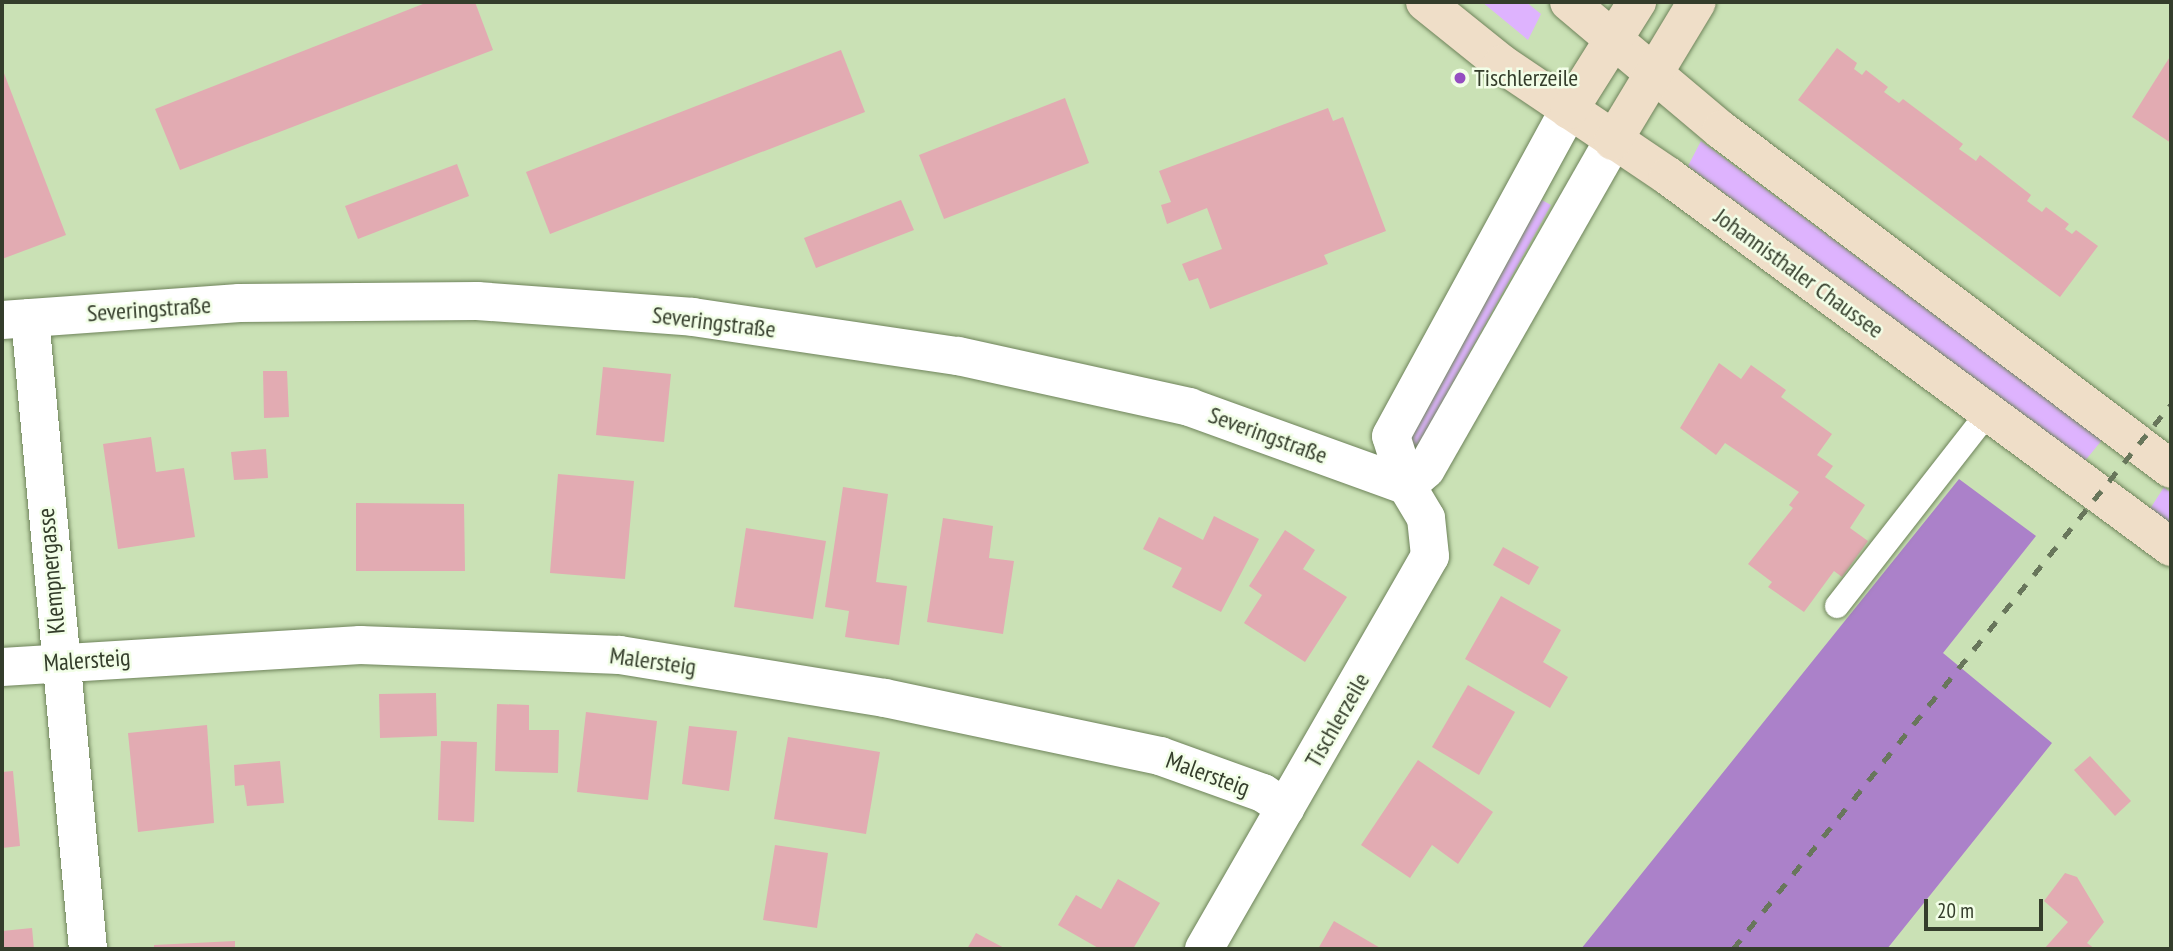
<!DOCTYPE html>
<meta charset="utf-8">
<style>
body{margin:0}
#map{position:relative;width:2173px;height:951px;overflow:hidden;background:#cae1b5;font-family:"PT Sans Narrow",sans-serif}
div>[style]{position:absolute}
[style*='--x']{left:calc(var(--x)*1px);top:calc(var(--y)*1px);width:calc(var(--w)*1px);rotate:calc(var(--a)*1deg)}
.green>*{inset:0;background:#deb3fe}
.forest>*{inset:0;background:#ab81c9}
.building>*{inset:0;background:#e2abb2}
.roads{filter:drop-shadow(0 0 2px #6e835a) drop-shadow(0 0 2px #6e835a)}
.lane>*{height:24px;margin:-12px;padding:0 12px;transform-origin:12px;border-radius:12px;background:#fff}
.street>*{height:38px;margin:-19px;padding:0 19px;transform-origin:19px;border-radius:19px;background:#fff}
.secondary>*{height:38px;margin:-19px;padding:0 19px;transform-origin:19px;border-radius:19px;background:#efdec8}
.rail>*{height:5px;margin-top:-2.5px;transform-origin:0;background:repeating-linear-gradient(90deg,#68765b 0 12px,transparent 0 24px)}
.dots>*{width:19px;height:19px;translate:-50% -50%;box-sizing:border-box;border:4px solid #f2fee7;border-radius:50%}
span{translate:-50% -50%;white-space:nowrap;text-align:center;line-height:1.15;-webkit-text-stroke:5px #f2fee7;paint-order:stroke}
.poi-label{font-size:24px;color:#343d2b}
.left{translate:0 -50%;text-align:left}
.street-label{font-size:24px;color:#343d2b}
.frame{position:absolute;inset:0;border:4px solid #343d2b;pointer-events:none}
.scale{position:absolute;left:1924px;top:899px;width:119px;height:32px;box-sizing:border-box;border:4px solid #343d2b;border-top:0;padding-left:9px;font-size:21px;line-height:24px;white-space:nowrap;color:#343d2b;-webkit-text-stroke:5px #f2fee7;paint-order:stroke}
</style>
<div id="map">
<div class="green">
<div style="clip-path:polygon(1482px 2px,1526px 2px,1541px 14px,1528px 40px)"></div>
<div style="clip-path:polygon(1701px 141px,2102px 440px,2084px 462px,1688px 166px)"></div>
<div style="clip-path:polygon(1538px 198px,1551px 205px,1412px 457px,1401px 445px)"></div>
<div style="clip-path:polygon(2164px 487px,2171px 493px,2171px 524px,2150px 509px)"></div>
</div>
<div class="forest">
<div style="clip-path:polygon(1959px 479px,2036px 536px,1943px 653px,2052px 743px,1887px 949px,1581px 949px)"></div>
</div>
<div class="building">
<div style="clip-path:polygon(428px 2px,475px 2px,493px 50px,180px 170px,155px 109px)"></div>
<div style="clip-path:polygon(1837px 48px,1857px 63px,1854px 69px,1862px 75px,1866px 70px,1888px 87px,1884px 92px,1899px 103px,1903px 99px,1963px 144px,1959px 149px,1976px 161px,1980px 155px,2031px 195px,2027px 201px,2042px 212px,2046px 207px,2069px 224px,2065px 229px,2072px 234px,2076px 230px,2098px 246px,2060px 297px,1798px 100px)"></div>
<div style="clip-path:polygon(841px 50px,865px 112px,550px 234px,526px 172px)"></div>
<div style="clip-path:polygon(2171px 55px,2171px 143px,2132px 117px)"></div>
<div style="clip-path:polygon(2px 68px,66px 235px,2px 259px)"></div>
<div style="clip-path:polygon(1065px 98px,1089px 163px,944px 219px,919px 155px)"></div>
<div style="clip-path:polygon(1328px 108px,1333px 121px,1343px 117px,1386px 231px,1324px 255px,1328px 264px,1210px 309px,1198px 278px,1189px 281px,1182px 264px,1222px 249px,1207px 208px,1167px 224px,1161px 205px,1171px 202px,1159px 171px)"></div>
<div style="clip-path:polygon(457px 164px,469px 196px,358px 239px,345px 206px)"></div>
<div style="clip-path:polygon(901px 200px,914px 230px,816px 268px,804px 238px)"></div>
<div style="clip-path:polygon(1719px 363px,1741px 379px,1751px 365px,1786px 390px,1781px 397px,1832px 434px,1817px 455px,1833px 466px,1825px 477px,1865px 505px,1850px 528px,1868px 541px,1842px 577px,1834px 571px,1804px 612px,1768px 587px,1772px 582px,1748px 564px,1793px 508px,1789px 505px,1799px 492px,1725px 443px,1716px 455px,1680px 428px)"></div>
<div style="clip-path:polygon(603px 367px,671px 374px,664px 442px,596px 435px)"></div>
<div style="clip-path:polygon(263px 371px,287px 371px,289px 417px,264px 418px)"></div>
<div style="clip-path:polygon(151px 437px,156px 472px,184px 468px,195px 537px,118px 549px,103px 444px)"></div>
<div style="clip-path:polygon(266px 449px,268px 478px,234px 480px,231px 452px)"></div>
<div style="clip-path:polygon(558px 474px,634px 481px,625px 579px,550px 573px)"></div>
<div style="clip-path:polygon(843px 487px,888px 494px,876px 582px,907px 586px,899px 645px,845px 637px,849px 611px,825px 607px)"></div>
<div style="clip-path:polygon(356px 503px,464px 504px,465px 571px,356px 571px)"></div>
<div style="clip-path:polygon(1214px 516px,1259px 539px,1221px 612px,1172px 587px,1182px 568px,1143px 549px,1159px 517px,1203px 540px)"></div>
<div style="clip-path:polygon(943px 518px,993px 526px,989px 558px,1014px 561px,1003px 634px,927px 622px)"></div>
<div style="clip-path:polygon(746px 528px,826px 541px,813px 619px,734px 607px)"></div>
<div style="clip-path:polygon(1285px 530px,1315px 550px,1303px 569px,1347px 597px,1305px 662px,1244px 623px,1262px 595px,1249px 586px)"></div>
<div style="clip-path:polygon(1503px 547px,1539px 567px,1529px 585px,1493px 565px)"></div>
<div style="clip-path:polygon(1501px 596px,1561px 630px,1543px 662px,1568px 677px,1550px 708px,1465px 659px)"></div>
<div style="clip-path:polygon(1468px 685px,1515px 712px,1479px 775px,1432px 747px)"></div>
<div style="clip-path:polygon(436px 693px,437px 736px,380px 738px,379px 694px)"></div>
<div style="clip-path:polygon(497px 704px,529px 705px,529px 730px,559px 730px,558px 773px,495px 771px)"></div>
<div style="clip-path:polygon(586px 712px,657px 721px,648px 800px,577px 792px)"></div>
<div style="clip-path:polygon(207px 725px,214px 823px,138px 832px,128px 733px)"></div>
<div style="clip-path:polygon(689px 726px,737px 731px,729px 791px,682px 784px)"></div>
<div style="clip-path:polygon(788px 737px,880px 752px,866px 834px,774px 819px)"></div>
<div style="clip-path:polygon(441px 741px,477px 742px,474px 822px,438px 820px)"></div>
<div style="clip-path:polygon(2090px 756px,2131px 801px,2115px 816px,2074px 770px)"></div>
<div style="clip-path:polygon(1418px 760px,1493px 812px,1458px 864px,1432px 845px,1410px 878px,1361px 845px)"></div>
<div style="clip-path:polygon(280px 761px,284px 803px,247px 806px,244px 785px,235px 786px,234px 765px)"></div>
<div style="clip-path:polygon(13px 771px,20px 846px,2px 848px,2px 772px)"></div>
<div style="clip-path:polygon(775px 845px,828px 853px,817px 928px,763px 920px)"></div>
<div style="clip-path:polygon(2065px 873px,2077px 877px,2104px 922px,2087px 943px,2095px 949px,2044px 949px,2068px 922px,2044px 901px)"></div>
<div style="clip-path:polygon(1118px 879px,1160px 903px,1133px 949px,1100px 949px,1058px 925px,1076px 895px,1101px 909px)"></div>
<div style="clip-path:polygon(1334px 921px,1382px 949px,1318px 949px)"></div>
<div style="clip-path:polygon(32px 928px,34px 949px,2px 949px,2px 931px)"></div>
<div style="clip-path:polygon(976px 933px,1006px 949px,967px 949px)"></div>
<div style="clip-path:polygon(235px 941px,235px 949px,154px 949px,154px 945px)"></div>
</div>
<div class="roads">
<div class="lane">
<div style="--x:1837;--y:606;--w:245;--a:-52"></div>
</div>
<div class="street">
<div style="--x:30;--y:318;--w:634;--a:84.75"></div>
<div style="--x:2;--y:320;--w:238;--a:-4.1"></div>
<div style="--x:239;--y:303;--w:238;--a:-0.5"></div>
<div style="--x:477;--y:301;--w:217;--a:4.2"></div>
<div style="--x:693;--y:317;--w:268;--a:8.4"></div>
<div style="--x:958;--y:356;--w:237;--a:12.4"></div>
<div style="--x:1189;--y:407;--w:232;--a:19.9"></div>
<div style="--x:1407;--y:486;--w:25;--a:-42"></div>
<div style="--x:1426;--y:469;--w:378;--a:-60.3"></div>
<div style="--x:2;--y:667;--w:359;--a:-3.5"></div>
<div style="--x:360;--y:645;--w:260;--a:2.2"></div>
<div style="--x:620;--y:655;--w:268;--a:9.2"></div>
<div style="--x:885;--y:698;--w:281;--a:11.9"></div>
<div style="--x:1160;--y:756;--w:109;--a:19.8"></div>
<div style="--x:1263;--y:793;--w:27;--a:34"></div>
<div style="--x:1204;--y:949;--w:453;--a:-60.1"></div>
<div style="--x:1430;--y:556;--w:38;--a:-96"></div>
<div style="--x:1426;--y:518;--w:37;--a:-121"></div>
<div style="--x:1407;--y:486;--w:52;--a:-107.7"></div>
<div style="--x:1391;--y:436;--w:371;--a:-61.4"></div>
</div>
<div class="secondary">
<div style="--x:1425;--y:2;--w:99;--a:38.8"></div>
<div style="--x:1502;--y:64;--w:200;--a:34"></div>
<div style="--x:1668;--y:176;--w:625;--a:36.41"></div>
<div style="--x:1569;--y:2;--w:199;--a:40.1"></div>
<div style="--x:1721;--y:130;--w:563;--a:36.99"></div>
<div style="--x:1569;--y:110;--w:128;--a:-57.8"></div>
<div style="--x:1613;--y:141;--w:162;--a:-58.9"></div>
</div>
</div>
<div class="rail">
<div style="--x:1733;--y:949;--w:699;--a:-51.21"></div>
</div>
<div class="dots">
<div style="left:1460px;top:78px;background:#954ec1"></div>
</div>
<div class="poi-label">
<span class="left" style="left:1474px;top:78px">Tischlerzeile</span>
</div>
<div class="street-label">
<span style="left:1799px;top:273px;rotate:36deg">Johannisthaler Chaussee</span>
<span style="left:149px;top:309px;rotate:-4deg">Severingstraße</span>
<span style="left:714px;top:322px;rotate:7deg">Severingstraße</span>
<span style="left:1268px;top:435px;rotate:20deg">Severingstraße</span>
<span style="left:51px;top:571px;rotate:-95deg">Klempnergasse</span>
<span style="left:87px;top:660px;rotate:-4deg">Malersteig</span>
<span style="left:653px;top:661px;rotate:8deg">Malersteig</span>
<span style="left:1337px;top:720px;rotate:-60deg">Tischlerzeile</span>
<span style="left:1208px;top:774px;rotate:20deg">Malersteig</span>
</div>
<div class="frame"></div>
<div class="scale">20 m</div>
</div>
